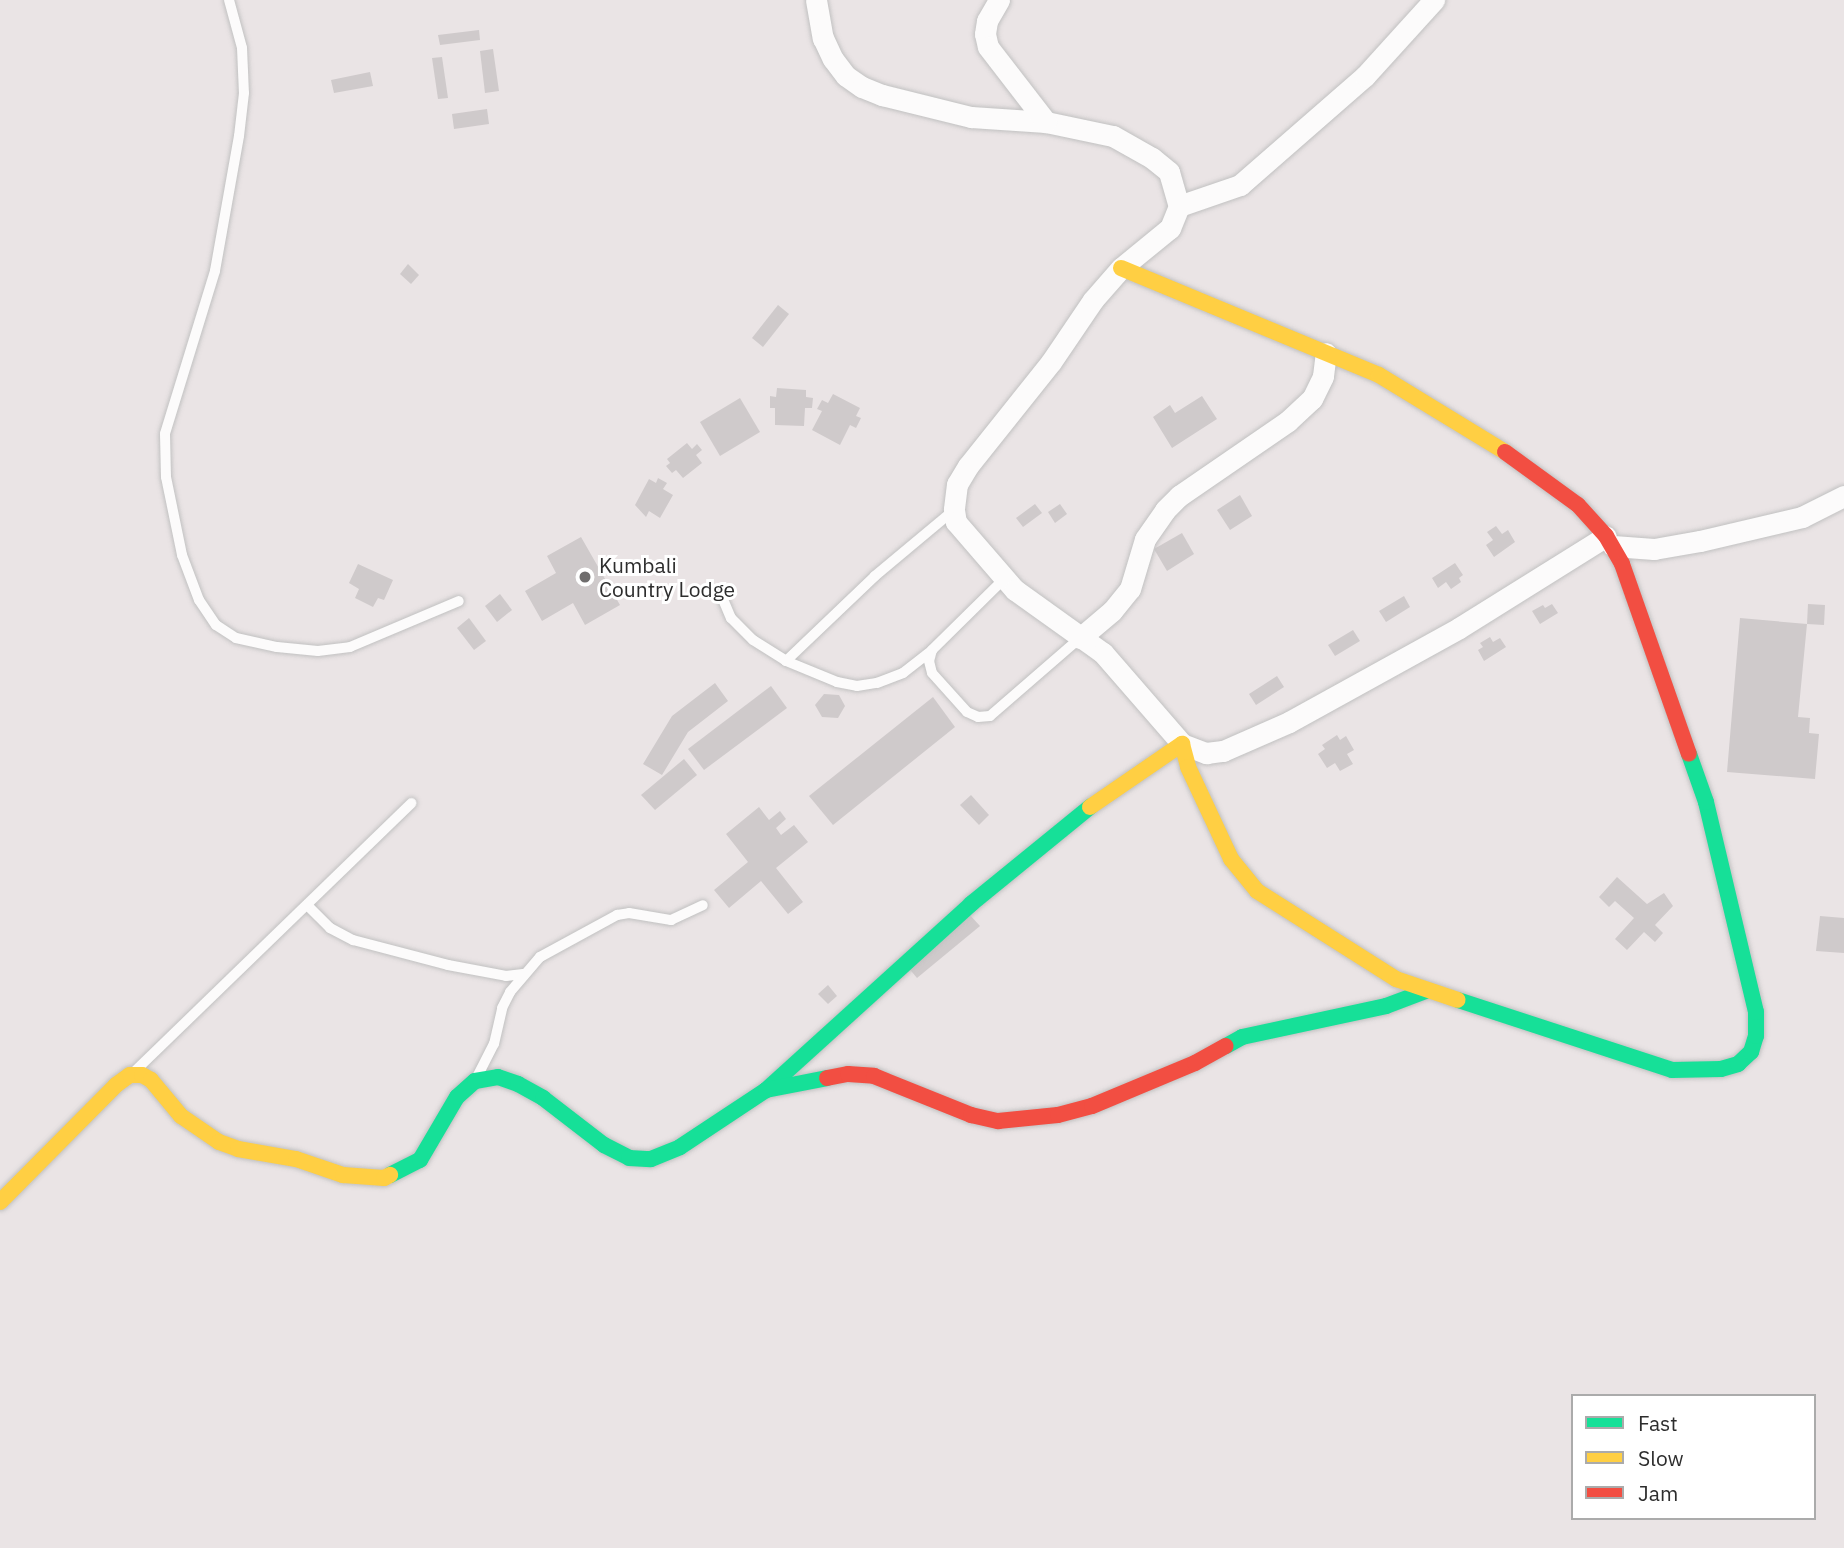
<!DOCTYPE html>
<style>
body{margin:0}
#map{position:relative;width:1844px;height:1548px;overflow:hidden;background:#eae4e5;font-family:"IBM Plex Sans",sans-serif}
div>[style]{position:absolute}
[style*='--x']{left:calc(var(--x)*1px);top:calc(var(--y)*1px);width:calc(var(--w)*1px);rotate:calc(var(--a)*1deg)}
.building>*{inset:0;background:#cfcacb}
.roads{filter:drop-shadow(0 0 2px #c1c1c1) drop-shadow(0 0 2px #c1c1c1)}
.lane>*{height:10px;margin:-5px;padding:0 5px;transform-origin:5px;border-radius:5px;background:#fcfbfb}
.street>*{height:21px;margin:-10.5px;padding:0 10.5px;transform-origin:10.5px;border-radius:10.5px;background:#fcfbfb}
.fast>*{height:16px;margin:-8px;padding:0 8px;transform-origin:8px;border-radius:8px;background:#16e098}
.slow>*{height:16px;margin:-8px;padding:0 8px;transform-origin:8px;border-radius:8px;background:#ffcf43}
.jam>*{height:16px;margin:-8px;padding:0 8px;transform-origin:8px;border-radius:8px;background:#f24e42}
.dots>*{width:19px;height:19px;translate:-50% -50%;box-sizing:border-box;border:4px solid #fff;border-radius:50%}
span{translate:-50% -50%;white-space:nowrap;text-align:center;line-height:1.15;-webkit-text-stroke:6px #fff;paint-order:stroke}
.poi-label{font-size:21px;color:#2d2d2d}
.left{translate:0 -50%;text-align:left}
.legend{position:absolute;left:1571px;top:1394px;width:245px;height:126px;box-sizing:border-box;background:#fff;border:2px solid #ababab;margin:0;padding:9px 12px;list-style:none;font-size:21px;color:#2d2d2d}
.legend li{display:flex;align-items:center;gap:14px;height:35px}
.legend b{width:35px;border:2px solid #ababab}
</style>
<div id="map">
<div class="building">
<div style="clip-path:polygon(479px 30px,480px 40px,440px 45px,438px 35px)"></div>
<div style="clip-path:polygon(493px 49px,499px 91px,485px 93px,480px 51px)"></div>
<div style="clip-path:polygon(442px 57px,448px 98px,438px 99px,432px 58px)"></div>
<div style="clip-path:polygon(370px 72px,373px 86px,334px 93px,331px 80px)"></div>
<div style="clip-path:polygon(487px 109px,489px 124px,454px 129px,452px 114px)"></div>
<div style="clip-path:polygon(408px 264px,419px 275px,411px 284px,400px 274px)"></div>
<div style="clip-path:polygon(778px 305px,789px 314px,763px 347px,752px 338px)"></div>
<div style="clip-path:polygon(777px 388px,806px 390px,806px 397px,813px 398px,812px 408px,805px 408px,804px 426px,775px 425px,775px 408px,770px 408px,770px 396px,776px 397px)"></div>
<div style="clip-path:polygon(833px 394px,860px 408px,856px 416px,861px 418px,856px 428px,850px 425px,840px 445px,812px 430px,822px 411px,817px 409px,822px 400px,828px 403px)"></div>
<div style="clip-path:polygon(1202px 396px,1217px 419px,1172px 448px,1153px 417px,1170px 405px,1175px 413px)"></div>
<div style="clip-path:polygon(740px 398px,760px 432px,720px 456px,700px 422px)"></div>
<div style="clip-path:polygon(687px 443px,692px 449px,697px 444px,702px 450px,696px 455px,702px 463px,683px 478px,676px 470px,672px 473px,666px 466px,670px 463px,667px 459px)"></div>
<div style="clip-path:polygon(658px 478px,667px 483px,663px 489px,673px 495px,660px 518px,649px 511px,646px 517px,635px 505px,649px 479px,656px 483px)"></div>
<div style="clip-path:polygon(1240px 495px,1252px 516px,1230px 530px,1217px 510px)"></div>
<div style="clip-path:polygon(1035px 504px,1042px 513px,1023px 527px,1016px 518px)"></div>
<div style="clip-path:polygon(1060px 504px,1067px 514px,1055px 523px,1048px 512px)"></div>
<div style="clip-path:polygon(1496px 526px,1502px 534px,1508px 530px,1515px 542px,1494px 557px,1486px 545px,1493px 540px,1487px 532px)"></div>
<div style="clip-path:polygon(1182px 533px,1194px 554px,1167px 571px,1154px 549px)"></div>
<div style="clip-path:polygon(581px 537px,620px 605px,585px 625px,573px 603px,542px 621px,525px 591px,556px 573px,547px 556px)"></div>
<div style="clip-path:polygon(1455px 563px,1463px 575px,1459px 578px,1461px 582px,1451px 589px,1446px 582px,1438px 588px,1432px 578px)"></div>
<div style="clip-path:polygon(358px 564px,393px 580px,384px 600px,378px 598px,373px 607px,355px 598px,359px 589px,349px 583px)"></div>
<div style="clip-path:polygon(500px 594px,512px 610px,497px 622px,485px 606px)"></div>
<div style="clip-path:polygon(1404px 596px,1410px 607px,1386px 622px,1379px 611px)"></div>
<div style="clip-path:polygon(1552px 604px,1558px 613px,1540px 624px,1532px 611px,1543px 605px,1545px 608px)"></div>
<div style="clip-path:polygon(1808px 604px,1825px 605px,1824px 625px,1807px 624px)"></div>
<div style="clip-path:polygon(469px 618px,486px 641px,474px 650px,457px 628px)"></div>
<div style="clip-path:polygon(1740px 618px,1807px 624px,1798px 717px,1810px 718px,1809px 733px,1819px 734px,1815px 779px,1727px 772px)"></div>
<div style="clip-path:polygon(1353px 630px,1360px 641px,1335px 656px,1328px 645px)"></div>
<div style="clip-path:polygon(1490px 637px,1493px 642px,1500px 638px,1506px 647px,1484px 661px,1478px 650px,1483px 647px,1480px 643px)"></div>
<div style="clip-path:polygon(1277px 676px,1284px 687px,1256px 705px,1249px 694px)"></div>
<div style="clip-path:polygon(715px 683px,728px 701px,688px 732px,662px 775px,643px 764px,672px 716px)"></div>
<div style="clip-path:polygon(771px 686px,787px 708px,704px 770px,688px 749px)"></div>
<div style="clip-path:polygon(824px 694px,839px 695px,845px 706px,838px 718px,822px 717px,815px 705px)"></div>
<div style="clip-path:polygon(933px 697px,955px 727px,833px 825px,809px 796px)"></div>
<div style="clip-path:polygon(1337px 735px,1340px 740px,1346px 736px,1354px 750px,1347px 754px,1353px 764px,1340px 771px,1335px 763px,1327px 768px,1318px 754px,1325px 749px,1322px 745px)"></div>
<div style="clip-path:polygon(684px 759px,697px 775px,655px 810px,641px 795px)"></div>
<div style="clip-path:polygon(971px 795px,989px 815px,979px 825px,960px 805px)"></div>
<div style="clip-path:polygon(759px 807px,769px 820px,780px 811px,786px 819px,776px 828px,781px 835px,794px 825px,808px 842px,776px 868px,803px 902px,788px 914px,761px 881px,729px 908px,714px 890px,748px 862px,726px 834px)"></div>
<div style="clip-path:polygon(1617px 877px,1647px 904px,1664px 893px,1673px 906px,1655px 925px,1663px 933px,1655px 942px,1644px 932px,1627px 950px,1615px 939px,1634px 918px,1615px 901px,1609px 907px,1599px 897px)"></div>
<div style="clip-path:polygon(969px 914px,980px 926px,917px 978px,907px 966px)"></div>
<div style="clip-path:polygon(1820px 916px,1844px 918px,1844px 953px,1816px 951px)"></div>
<div style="clip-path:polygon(828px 985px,837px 996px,828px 1004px,818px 994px)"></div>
</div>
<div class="roads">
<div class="lane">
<div style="--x:229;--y:0;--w:50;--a:74.8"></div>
<div style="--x:242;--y:48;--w:45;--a:87.5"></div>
<div style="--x:244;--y:93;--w:43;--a:96.6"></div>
<div style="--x:239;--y:136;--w:137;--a:100.1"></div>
<div style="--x:215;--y:271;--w:170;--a:107.1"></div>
<div style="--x:165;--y:434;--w:43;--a:88.7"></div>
<div style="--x:166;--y:477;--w:80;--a:78.4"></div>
<div style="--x:182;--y:555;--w:48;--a:69.3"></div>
<div style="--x:199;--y:600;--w:30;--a:56"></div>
<div style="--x:216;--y:625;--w:24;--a:33"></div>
<div style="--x:236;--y:638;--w:42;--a:12.4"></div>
<div style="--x:277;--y:647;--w:41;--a:5.6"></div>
<div style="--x:318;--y:651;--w:32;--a:-7"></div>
<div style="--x:350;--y:647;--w:118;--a:-22.9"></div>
<div style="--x:1004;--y:579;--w:101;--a:135.4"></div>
<div style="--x:932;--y:650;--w:11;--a:105"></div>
<div style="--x:929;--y:661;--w:12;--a:76"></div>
<div style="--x:932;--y:673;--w:52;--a:48.1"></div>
<div style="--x:967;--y:712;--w:12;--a:24"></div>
<div style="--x:978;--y:717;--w:12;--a:-5"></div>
<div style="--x:990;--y:716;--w:119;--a:-40.9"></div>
<div style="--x:722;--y:597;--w:23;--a:67"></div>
<div style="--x:731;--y:618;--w:31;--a:45"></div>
<div style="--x:753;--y:640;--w:39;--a:32"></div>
<div style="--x:786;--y:661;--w:55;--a:22.4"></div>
<div style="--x:837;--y:682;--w:20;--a:11"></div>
<div style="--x:857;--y:686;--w:20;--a:-9"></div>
<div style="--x:877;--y:683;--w:28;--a:-21"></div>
<div style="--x:903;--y:673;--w:37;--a:-38"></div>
<div style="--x:786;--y:661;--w:123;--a:-43.7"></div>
<div style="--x:875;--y:576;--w:103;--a:-39.9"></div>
<div style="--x:307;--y:905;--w:33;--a:45"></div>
<div style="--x:330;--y:928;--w:26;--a:28"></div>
<div style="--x:353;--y:940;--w:98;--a:14.7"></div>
<div style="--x:448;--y:965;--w:59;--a:10.7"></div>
<div style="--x:506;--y:976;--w:17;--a:-7"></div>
<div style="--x:135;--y:1071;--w:385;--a:-44.1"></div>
<div style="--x:478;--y:1075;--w:35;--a:-63"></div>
<div style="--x:494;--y:1044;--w:37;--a:-77"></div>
<div style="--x:502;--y:1008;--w:18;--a:-63"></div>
<div style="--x:510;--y:992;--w:46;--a:-49.4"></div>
<div style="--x:540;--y:957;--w:88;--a:-28.6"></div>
<div style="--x:617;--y:915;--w:12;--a:-9"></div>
<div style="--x:629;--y:913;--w:43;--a:9.5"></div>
<div style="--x:671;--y:920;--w:35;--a:-25"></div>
</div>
<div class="street">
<div style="--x:816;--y:0;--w:39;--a:80"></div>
<div style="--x:823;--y:38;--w:23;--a:65"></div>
<div style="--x:833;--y:59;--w:21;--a:53"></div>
<div style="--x:846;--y:76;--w:19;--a:35"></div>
<div style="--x:862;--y:87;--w:22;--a:22"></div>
<div style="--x:882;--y:95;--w:92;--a:13.9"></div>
<div style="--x:971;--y:117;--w:75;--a:3.8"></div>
<div style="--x:1046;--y:122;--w:68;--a:11.8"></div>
<div style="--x:1113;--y:136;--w:45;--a:29.4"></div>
<div style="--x:1152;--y:158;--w:22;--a:39"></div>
<div style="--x:1169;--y:172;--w:35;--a:74"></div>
<div style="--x:1179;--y:206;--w:24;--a:112"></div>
<div style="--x:1170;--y:228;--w:63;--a:140.8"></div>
<div style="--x:1121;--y:268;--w:43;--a:131.2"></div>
<div style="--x:1093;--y:300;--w:75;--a:124.1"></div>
<div style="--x:1051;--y:362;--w:133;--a:128.6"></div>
<div style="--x:968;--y:466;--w:21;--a:121"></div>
<div style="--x:957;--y:484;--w:26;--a:97"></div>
<div style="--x:954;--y:510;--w:12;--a:81"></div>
<div style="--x:956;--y:522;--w:90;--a:49.1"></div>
<div style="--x:1015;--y:590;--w:108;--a:35.6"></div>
<div style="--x:1103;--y:653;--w:121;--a:49"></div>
<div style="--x:1182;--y:744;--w:26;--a:21"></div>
<div style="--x:1206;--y:753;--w:17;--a:-7"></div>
<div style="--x:1223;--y:751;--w:72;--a:-23.7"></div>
<div style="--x:1289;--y:722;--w:194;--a:-28.9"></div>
<div style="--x:1459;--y:628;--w:173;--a:-32"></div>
<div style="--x:999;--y:0;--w:24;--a:120"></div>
<div style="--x:987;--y:21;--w:13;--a:99"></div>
<div style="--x:985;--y:34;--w:13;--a:77"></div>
<div style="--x:988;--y:47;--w:95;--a:52.3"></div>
<div style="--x:1179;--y:206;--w:65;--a:-19"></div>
<div style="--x:1240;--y:185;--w:166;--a:-41.1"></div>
<div style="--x:1365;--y:76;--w:103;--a:-47.8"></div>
<div style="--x:1613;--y:546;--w:41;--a:4.2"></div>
<div style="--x:1654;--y:549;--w:47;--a:-9.9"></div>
<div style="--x:1700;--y:541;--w:105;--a:-13.2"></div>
<div style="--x:1802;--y:517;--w:47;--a:-26.6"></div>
<div style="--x:1080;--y:638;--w:42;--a:-40.2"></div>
<div style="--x:1112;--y:611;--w:28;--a:-51"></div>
<div style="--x:1130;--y:589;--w:52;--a:-73.3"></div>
<div style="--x:1145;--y:539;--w:35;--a:-55"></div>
<div style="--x:1165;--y:510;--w:20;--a:-45"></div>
<div style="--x:1179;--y:496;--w:132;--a:-34.5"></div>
<div style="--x:1288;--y:421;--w:33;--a:-43"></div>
<div style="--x:1312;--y:399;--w:25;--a:-64"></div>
<div style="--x:1323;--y:376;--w:23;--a:-83"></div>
</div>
<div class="fast">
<div style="--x:1458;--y:1000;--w:225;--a:18.1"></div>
<div style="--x:1672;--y:1070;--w:49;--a:-1.2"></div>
<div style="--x:1721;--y:1069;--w:18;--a:-16"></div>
<div style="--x:1738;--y:1064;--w:18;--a:-43"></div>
<div style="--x:1751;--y:1052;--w:17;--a:-73"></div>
<div style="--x:1756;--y:1036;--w:24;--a:-90"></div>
<div style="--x:1756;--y:1012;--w:216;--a:-103.4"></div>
<div style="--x:1706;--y:802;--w:51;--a:-109.5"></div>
<div style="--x:1226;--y:1046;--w:18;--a:-29"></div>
<div style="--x:1242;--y:1037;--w:147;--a:-12.1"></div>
<div style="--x:1386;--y:1006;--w:43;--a:-20.6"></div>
<div style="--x:766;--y:1090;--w:277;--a:-42.2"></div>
<div style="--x:971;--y:904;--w:154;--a:-39.2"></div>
<div style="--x:390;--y:1175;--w:34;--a:-27"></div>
<div style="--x:420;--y:1160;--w:73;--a:-59.6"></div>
<div style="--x:457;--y:1097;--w:24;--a:-42"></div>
<div style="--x:475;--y:1081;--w:23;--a:-10"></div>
<div style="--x:498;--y:1077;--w:21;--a:19"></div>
<div style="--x:518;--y:1084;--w:29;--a:29"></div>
<div style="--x:543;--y:1098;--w:77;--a:37.6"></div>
<div style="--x:604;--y:1145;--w:28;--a:27"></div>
<div style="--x:629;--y:1158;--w:22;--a:3"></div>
<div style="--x:651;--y:1159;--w:31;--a:-22"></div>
<div style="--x:680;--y:1147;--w:103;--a:-33.5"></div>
<div style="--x:766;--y:1090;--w:62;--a:-11.1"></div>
</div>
<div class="slow">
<div style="--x:1121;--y:268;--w:279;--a:22.5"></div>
<div style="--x:1379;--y:375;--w:148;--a:31.4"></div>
<div style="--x:1090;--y:807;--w:112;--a:-34.4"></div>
<div style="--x:1182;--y:744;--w:24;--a:75"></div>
<div style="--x:1188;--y:767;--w:102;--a:64.9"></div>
<div style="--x:1231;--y:859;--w:41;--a:50.9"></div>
<div style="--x:1257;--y:891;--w:165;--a:32.3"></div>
<div style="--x:1396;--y:979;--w:65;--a:18.7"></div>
<div style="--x:0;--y:1202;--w:165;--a:-45.2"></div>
<div style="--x:116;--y:1085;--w:17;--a:-36"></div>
<div style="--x:130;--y:1075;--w:12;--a:0"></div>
<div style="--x:142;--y:1075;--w:10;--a:29"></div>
<div style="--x:151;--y:1080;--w:47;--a:50.2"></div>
<div style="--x:181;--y:1116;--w:46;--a:34.4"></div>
<div style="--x:219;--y:1142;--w:20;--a:20"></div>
<div style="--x:238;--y:1149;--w:59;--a:9.8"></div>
<div style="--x:296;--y:1159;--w:50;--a:18.8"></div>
<div style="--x:343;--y:1175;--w:41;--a:4.2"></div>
<div style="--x:384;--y:1178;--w:7;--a:-27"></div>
</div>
<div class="jam">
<div style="--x:1505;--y:452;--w:90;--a:36"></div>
<div style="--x:1578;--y:505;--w:42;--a:47.9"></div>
<div style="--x:1606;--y:536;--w:32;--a:60"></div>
<div style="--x:1622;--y:564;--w:201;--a:70.6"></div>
<div style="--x:827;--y:1078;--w:21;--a:-11"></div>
<div style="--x:848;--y:1074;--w:26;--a:4"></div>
<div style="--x:874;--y:1076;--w:105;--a:21.9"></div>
<div style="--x:971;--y:1115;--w:28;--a:13"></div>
<div style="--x:998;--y:1121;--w:60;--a:-5.7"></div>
<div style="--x:1058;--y:1115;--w:35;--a:-15"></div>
<div style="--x:1092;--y:1106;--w:112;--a:-22.7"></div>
<div style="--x:1195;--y:1063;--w:35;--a:-29"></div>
</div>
</div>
<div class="dots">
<div style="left:585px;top:577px;background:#6f6d6d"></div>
</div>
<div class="poi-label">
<span class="left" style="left:599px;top:577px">Kumbali<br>Country Lodge</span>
</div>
<ul class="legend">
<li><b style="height:9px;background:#16e098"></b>Fast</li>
<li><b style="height:9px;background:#ffcf43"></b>Slow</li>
<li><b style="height:9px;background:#f24e42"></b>Jam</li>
</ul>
</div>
